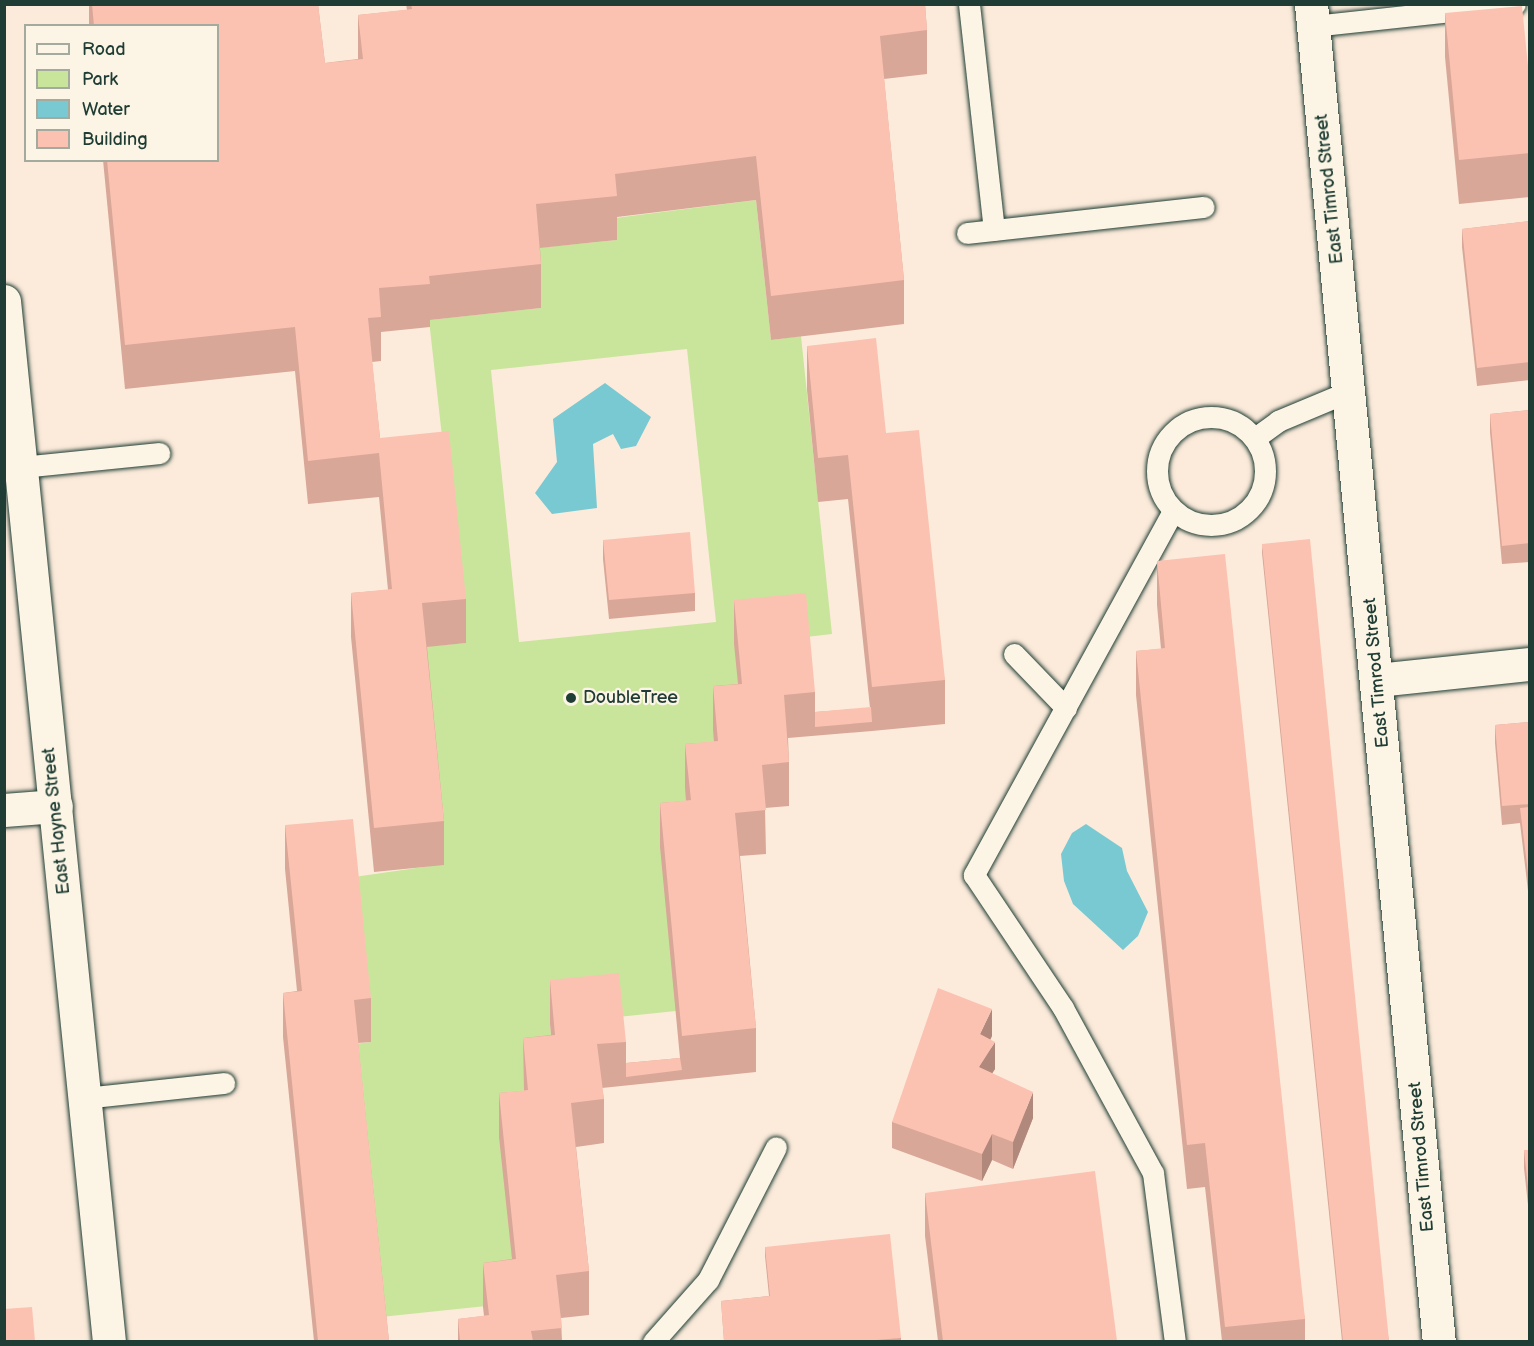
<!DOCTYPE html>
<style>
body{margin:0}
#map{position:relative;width:1534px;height:1346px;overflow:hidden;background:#fcebdb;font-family:"Balsamiq Sans",sans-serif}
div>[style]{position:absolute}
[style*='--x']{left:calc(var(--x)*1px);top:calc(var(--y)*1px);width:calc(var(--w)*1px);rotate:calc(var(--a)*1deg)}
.green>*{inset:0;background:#c9e59c}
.water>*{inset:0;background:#79c9d3}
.roads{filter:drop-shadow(0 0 2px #1f3d34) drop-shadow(0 0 2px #1f3d34)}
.lane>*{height:21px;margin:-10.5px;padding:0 10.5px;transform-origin:10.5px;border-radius:10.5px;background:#fcf5e5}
.lane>.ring{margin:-10.5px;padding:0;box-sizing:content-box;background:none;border:21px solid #fcf5e5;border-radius:50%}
.street>*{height:33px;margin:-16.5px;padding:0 16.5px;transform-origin:16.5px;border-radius:16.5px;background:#fcf5e5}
.wall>*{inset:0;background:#d8a798}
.shaded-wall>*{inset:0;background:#b0887c}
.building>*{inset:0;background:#fbc2b1}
.dots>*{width:16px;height:16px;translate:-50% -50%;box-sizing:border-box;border:3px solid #fcf5e5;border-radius:50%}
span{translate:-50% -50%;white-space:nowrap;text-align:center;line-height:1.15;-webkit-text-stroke:4.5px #fcf5e5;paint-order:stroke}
.street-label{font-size:18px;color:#1f3d34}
.poi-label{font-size:18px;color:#1f3d34}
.left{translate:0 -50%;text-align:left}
.frame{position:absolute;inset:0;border:6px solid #1f3d34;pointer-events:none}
.legend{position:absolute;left:24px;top:24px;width:195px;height:138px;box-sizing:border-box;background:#fcf5e5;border:2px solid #a4ab9e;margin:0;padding:8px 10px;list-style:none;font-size:18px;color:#1f3d34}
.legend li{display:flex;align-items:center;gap:12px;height:30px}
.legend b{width:30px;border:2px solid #a4ab9e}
</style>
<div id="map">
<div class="green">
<div style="clip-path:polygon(evenodd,756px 200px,771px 340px,801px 336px,832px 634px,806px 637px,742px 728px,691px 844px,676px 1011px,550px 1024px,555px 1079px,528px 1134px,516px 1303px,381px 1317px,354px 1044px,371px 1042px,354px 877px,444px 864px,422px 647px,465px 643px,429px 320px,541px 308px,536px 248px,617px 240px,615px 218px,756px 200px,687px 349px,716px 622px,519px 642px,491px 370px,687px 349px)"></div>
</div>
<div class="water">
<div style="clip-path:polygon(605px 383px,651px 417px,636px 446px,621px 449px,613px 434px,593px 444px,597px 508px,552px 514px,535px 493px,557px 462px,553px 419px)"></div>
<div style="clip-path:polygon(1086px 824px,1122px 848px,1127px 871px,1148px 912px,1138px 936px,1123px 950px,1073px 904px,1064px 881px,1061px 854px,1072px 833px)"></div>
</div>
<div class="roads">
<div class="lane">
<div style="--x:969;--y:4;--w:227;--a:83.7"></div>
<div style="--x:1313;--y:26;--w:203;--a:-6.2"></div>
<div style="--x:967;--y:233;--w:238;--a:-6.3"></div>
<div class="ring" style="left:1157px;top:417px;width:87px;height:87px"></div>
<div style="--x:1255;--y:438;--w:29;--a:-36"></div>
<div style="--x:1278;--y:421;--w:80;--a:-22.7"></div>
<div style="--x:22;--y:467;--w:138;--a:-5.8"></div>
<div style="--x:1173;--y:511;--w:415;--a:118.7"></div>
<div style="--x:974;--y:875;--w:160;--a:56.2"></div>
<div style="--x:1063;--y:1008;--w:188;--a:61.4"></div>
<div style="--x:1153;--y:1173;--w:170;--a:82.6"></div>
<div style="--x:1014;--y:654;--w:75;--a:46.1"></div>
<div style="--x:84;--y:1098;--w:141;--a:-6.1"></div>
<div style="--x:653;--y:1342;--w:83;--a:-48.4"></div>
<div style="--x:708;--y:1280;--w:149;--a:-62.9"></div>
</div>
<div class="street">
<div style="--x:1311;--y:4;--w:1344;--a:84.54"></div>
<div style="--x:4;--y:301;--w:1046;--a:84.24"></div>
<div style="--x:1377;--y:680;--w:154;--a:-6"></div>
<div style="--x:4;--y:810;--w:52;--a:-4.4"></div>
</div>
</div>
<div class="wall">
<div style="clip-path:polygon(89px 4px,318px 4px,325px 63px,358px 59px,358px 15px,407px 10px,406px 4px,925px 4px,927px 30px,927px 74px,884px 79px,904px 280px,904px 324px,771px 340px,756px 200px,617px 217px,617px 240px,540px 248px,541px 264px,541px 308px,430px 320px,430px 327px,381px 332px,381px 361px,372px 362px,380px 438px,466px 599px,466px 643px,427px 647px,444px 821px,444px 865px,374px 872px,351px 637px,351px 593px,388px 590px,379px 497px,308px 504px,295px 371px,125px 389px,103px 160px,218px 160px,218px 26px,89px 26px)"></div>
<div style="clip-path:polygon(1445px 13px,1530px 86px,1530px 197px,1459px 204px,1445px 57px)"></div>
<div style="clip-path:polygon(1530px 221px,1530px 380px,1477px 386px,1462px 247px,1462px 229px)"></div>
<div style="clip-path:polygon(807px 346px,886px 433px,945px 680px,945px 724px,872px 731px,788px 738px,789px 762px,789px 806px,765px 808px,766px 854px,740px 856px,756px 1028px,756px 1072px,602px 1088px,604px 1099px,604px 1143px,576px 1147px,589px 1271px,589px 1315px,561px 1318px,562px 1341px,458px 1341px,458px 1319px,484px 1316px,483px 1307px,483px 1263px,512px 1259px,499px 1137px,499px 1093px,524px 1091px,523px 1038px,551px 1035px,550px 1024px,550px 980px,626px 1042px,626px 1063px,680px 1058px,660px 847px,660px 803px,686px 801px,685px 788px,685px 744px,714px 742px,713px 730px,713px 686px,738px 684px,734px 644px,734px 600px,815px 692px,815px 712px,870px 708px,848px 499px,818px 502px,807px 390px)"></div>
<div style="clip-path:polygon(1530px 410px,1530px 562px,1502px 564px,1490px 432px,1490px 414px)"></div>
<div style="clip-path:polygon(603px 540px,695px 593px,695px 611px,609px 619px,603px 559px)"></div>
<div style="clip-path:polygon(1262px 544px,1389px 1341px,1342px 1341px,1262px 553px)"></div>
<div style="clip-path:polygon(1157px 561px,1305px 1319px,1305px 1341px,1222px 1341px,1205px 1187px,1187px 1189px,1136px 695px,1136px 651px,1161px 649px,1157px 605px)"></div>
<div style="clip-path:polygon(1530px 722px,1530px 908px,1520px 823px,1502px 825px,1495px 743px,1495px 725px)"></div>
<div style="clip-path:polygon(285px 825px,371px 998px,371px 1042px,358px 1043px,389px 1341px,314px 1341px,283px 1037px,283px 993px,297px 991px,285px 869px)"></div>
<div style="clip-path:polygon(992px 1036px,990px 1040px,995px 1069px,992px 1073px,1033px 1118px,1013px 1169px,992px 1160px,982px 1181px,892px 1148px,892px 1122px)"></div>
<div style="clip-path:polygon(1524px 1150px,1530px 1150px,1529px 1214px,1524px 1168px)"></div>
<div style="clip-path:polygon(925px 1193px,1117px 1341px,938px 1341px,925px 1236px)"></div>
<div style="clip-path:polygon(765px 1247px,901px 1338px,901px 1341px,724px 1341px,721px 1301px,769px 1296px,765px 1256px)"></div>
</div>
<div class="shaded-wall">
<div style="clip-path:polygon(992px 1009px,992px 1036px,980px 1060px,980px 1034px)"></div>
<div style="clip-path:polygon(995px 1042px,995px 1069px,979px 1094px,979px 1067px)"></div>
<div style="clip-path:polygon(1033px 1092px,1033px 1118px,1013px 1169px,1013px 1142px)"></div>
<div style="clip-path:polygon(992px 1134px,992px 1160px,982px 1181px,982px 1154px)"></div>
</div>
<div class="building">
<div style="clip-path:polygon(92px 4px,318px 4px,325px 63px,363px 59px,358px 15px,412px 9px,411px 4px,925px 4px,927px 30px,880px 36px,904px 280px,771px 296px,756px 156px,615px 174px,617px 196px,536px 204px,541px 264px,429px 276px,430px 284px,379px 288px,381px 317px,368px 318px,380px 438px,449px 431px,466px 599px,422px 603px,444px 821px,374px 828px,351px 593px,392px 589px,379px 453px,308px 461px,295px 327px,125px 345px,107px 160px,218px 160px,218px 26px,94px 26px)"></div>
<div style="clip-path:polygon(1522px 6px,1530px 86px,1530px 153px,1459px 160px,1445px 13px)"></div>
<div style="clip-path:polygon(1530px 221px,1530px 362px,1477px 368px,1462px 229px)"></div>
<div style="clip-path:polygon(876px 338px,886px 433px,919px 430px,945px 680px,872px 687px,848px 455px,818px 458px,807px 346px)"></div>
<div style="clip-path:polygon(1530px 410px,1530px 543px,1502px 546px,1490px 414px)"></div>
<div style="clip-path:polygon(690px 532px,695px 593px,609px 600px,603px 540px)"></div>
<div style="clip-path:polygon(1310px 539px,1389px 1341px,1343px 1341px,1262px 544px)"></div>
<div style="clip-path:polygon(1225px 554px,1305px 1319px,1225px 1327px,1205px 1143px,1187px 1145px,1136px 651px,1165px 648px,1157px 561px)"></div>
<div style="clip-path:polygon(806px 593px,815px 692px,784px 695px,789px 762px,762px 765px,766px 810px,735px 813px,756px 1028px,682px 1036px,660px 803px,691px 800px,685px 744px,718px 741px,713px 686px,742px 684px,734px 600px)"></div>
<div style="clip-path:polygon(871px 707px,872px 722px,815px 727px,815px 712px)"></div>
<div style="clip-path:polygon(1530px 722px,1530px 804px,1502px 806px,1495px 725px)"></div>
<div style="clip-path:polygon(1530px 807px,1530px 889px,1520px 808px)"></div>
<div style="clip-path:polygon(353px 819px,371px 998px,354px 1000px,389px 1341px,318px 1341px,283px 993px,302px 991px,285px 825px)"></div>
<div style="clip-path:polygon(619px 973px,626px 1042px,597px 1044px,604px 1099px,571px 1103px,589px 1271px,556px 1275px,562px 1328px,531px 1331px,533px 1341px,460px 1341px,458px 1319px,489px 1315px,483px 1263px,516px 1259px,499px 1093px,528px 1090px,523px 1038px,555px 1035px,550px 980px)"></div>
<div style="clip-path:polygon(938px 988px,992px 1009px,980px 1034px,995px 1042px,979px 1067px,1033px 1092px,1013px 1142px,992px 1134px,982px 1154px,892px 1122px)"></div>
<div style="clip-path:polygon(680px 1058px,682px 1070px,626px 1077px,626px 1063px)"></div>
<div style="clip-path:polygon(1524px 1150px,1530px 1150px,1529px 1196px)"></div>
<div style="clip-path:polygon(1095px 1171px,1117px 1341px,943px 1341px,925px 1193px)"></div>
<div style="clip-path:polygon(890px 1234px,901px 1338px,864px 1341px,724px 1341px,721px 1301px,770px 1296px,765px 1247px)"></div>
<div style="clip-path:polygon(32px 1307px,35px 1341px,4px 1341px,4px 1309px)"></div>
</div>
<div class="dots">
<div style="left:571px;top:698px;background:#1f3d34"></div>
</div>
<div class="street-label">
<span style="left:1330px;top:189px;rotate:-96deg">East Timrod Street</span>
<span style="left:1377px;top:673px;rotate:-95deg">East Timrod Street</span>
<span style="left:57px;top:821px;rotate:-96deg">East Hayne Street</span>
<span style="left:1422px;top:1157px;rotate:-95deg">East Timrod Street</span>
</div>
<div class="poi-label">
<span class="left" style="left:583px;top:698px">DoubleTree</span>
</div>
<div class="frame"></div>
<ul class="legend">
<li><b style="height:8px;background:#fcf5e5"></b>Road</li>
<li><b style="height:16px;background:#c9e59c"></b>Park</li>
<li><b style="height:16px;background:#79c9d3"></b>Water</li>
<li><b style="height:16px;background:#fbc2b1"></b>Building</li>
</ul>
</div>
